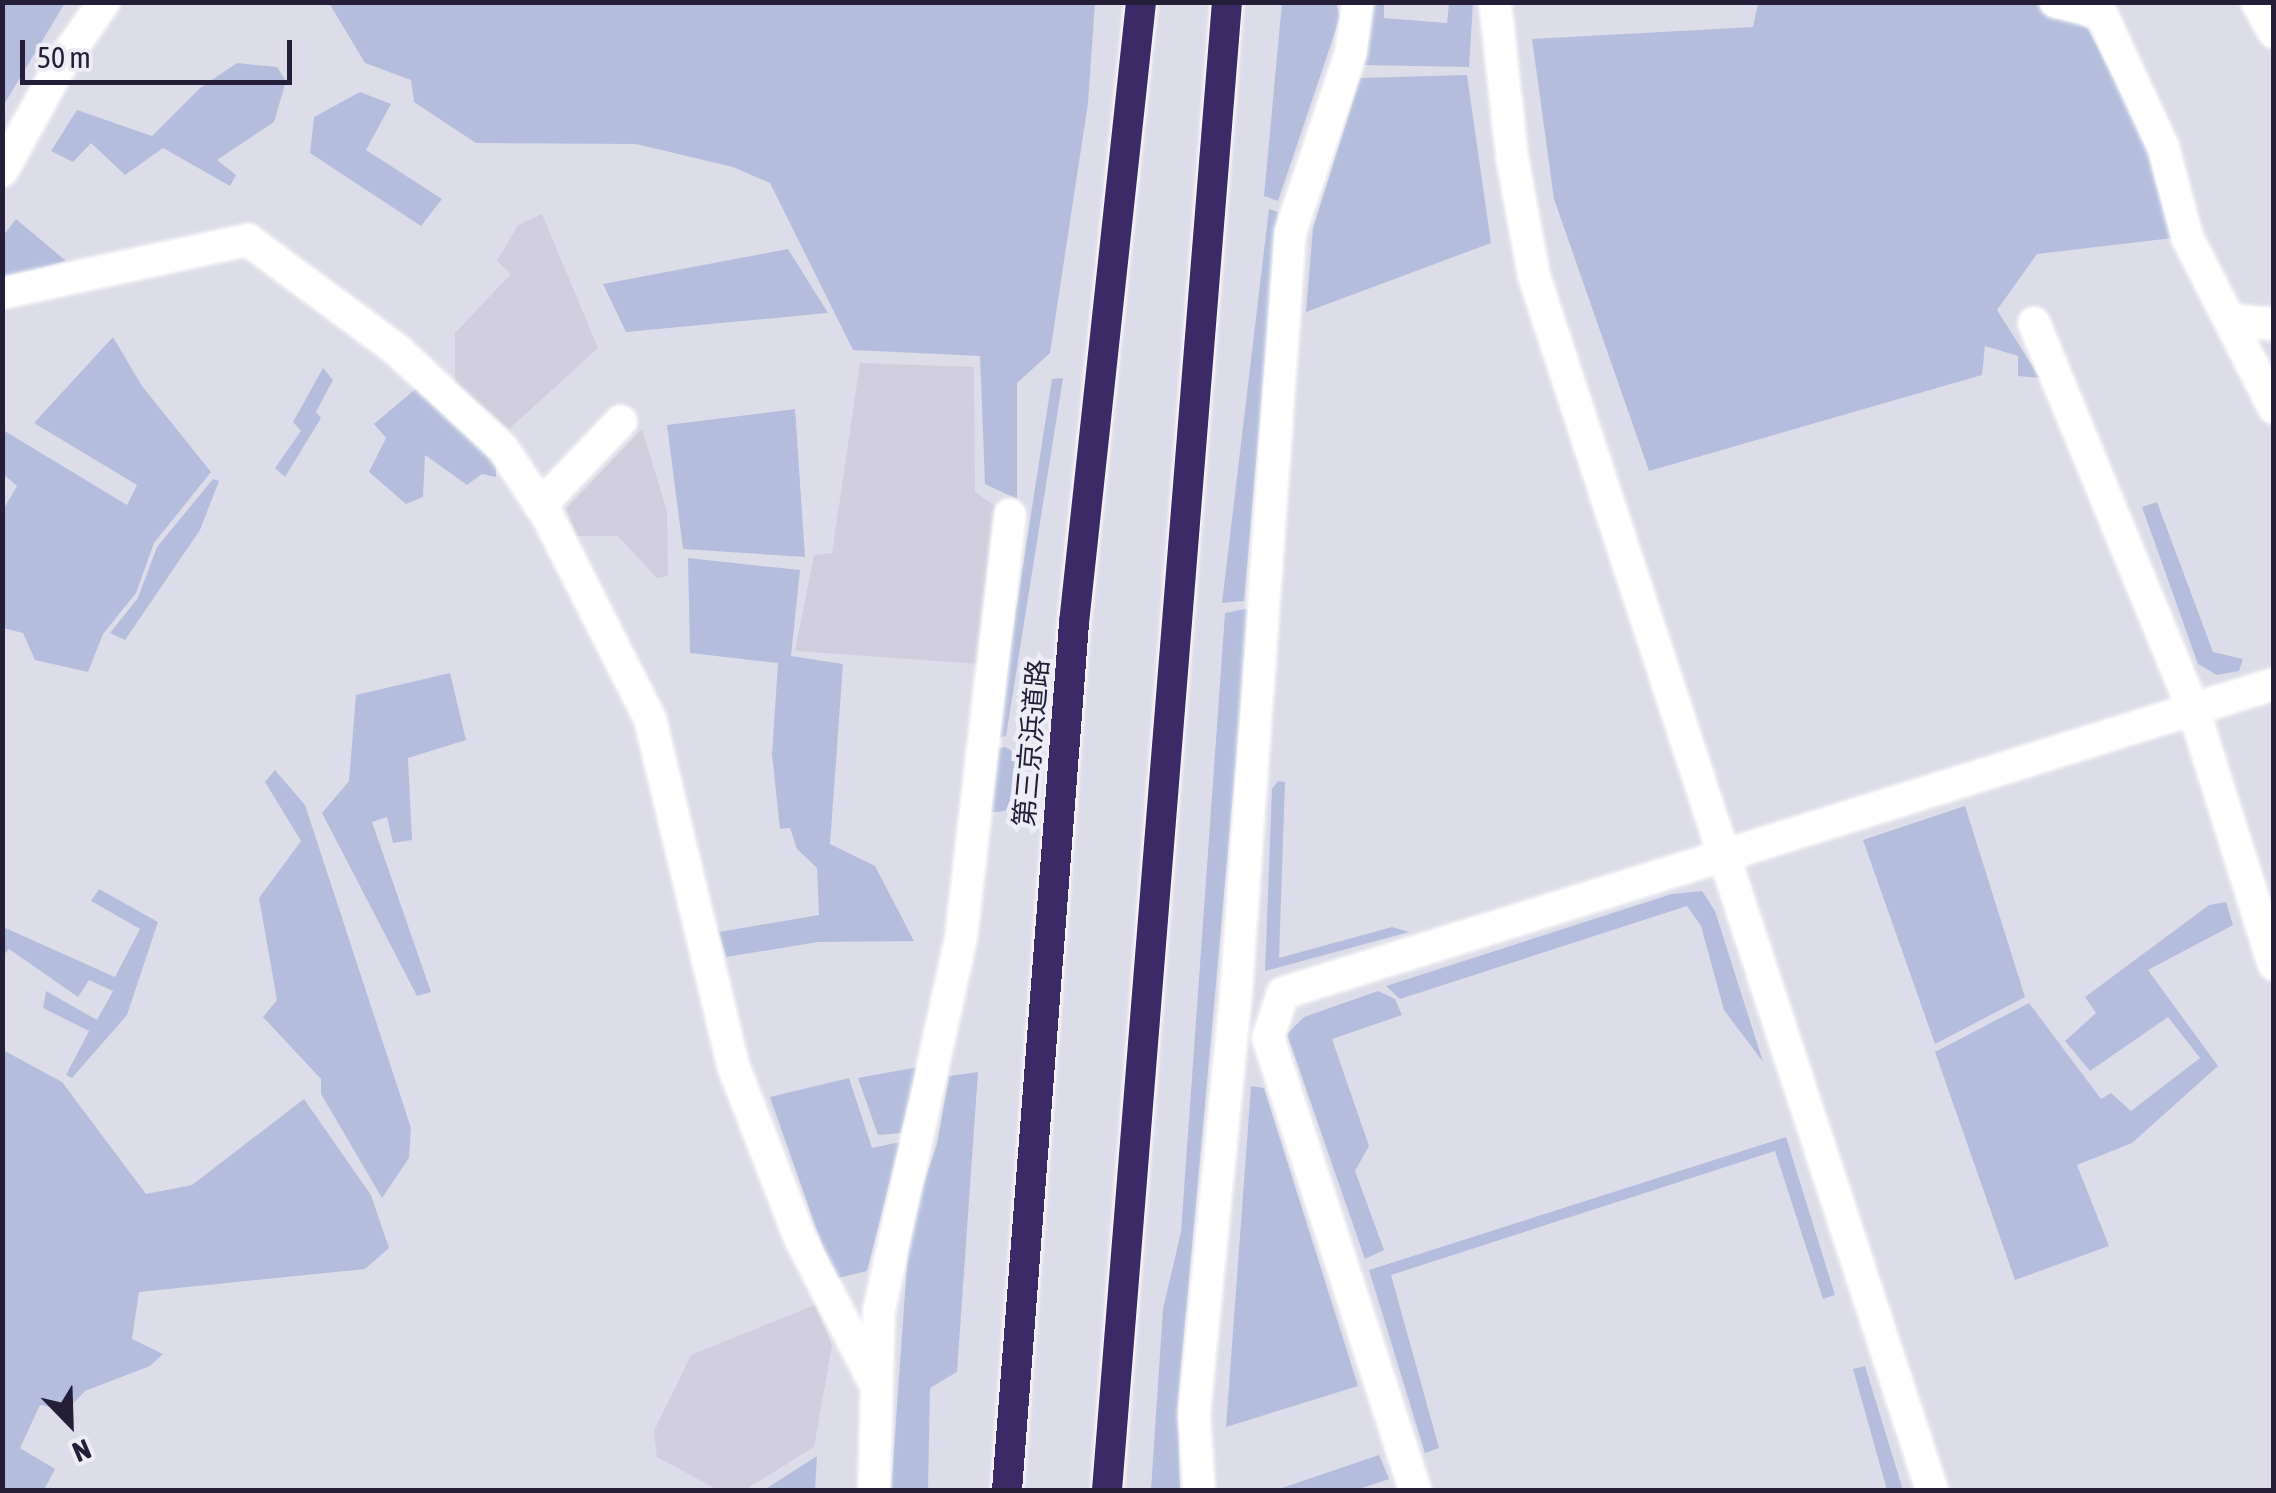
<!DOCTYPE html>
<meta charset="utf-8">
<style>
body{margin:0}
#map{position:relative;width:2276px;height:1493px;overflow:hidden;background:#dddde9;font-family:"Asap Condensed","Noto Sans JP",sans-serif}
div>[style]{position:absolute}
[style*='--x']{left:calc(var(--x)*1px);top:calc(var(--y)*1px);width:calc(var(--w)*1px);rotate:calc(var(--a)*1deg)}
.built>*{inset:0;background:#d0cedd}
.green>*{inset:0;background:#b4bedc}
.roads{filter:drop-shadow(0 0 2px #fff) drop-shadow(0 0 2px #fff)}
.minor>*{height:30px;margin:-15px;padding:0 15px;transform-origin:15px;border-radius:15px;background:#fff}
.highway>*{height:30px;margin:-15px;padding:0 15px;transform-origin:15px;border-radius:15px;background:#3b2a66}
span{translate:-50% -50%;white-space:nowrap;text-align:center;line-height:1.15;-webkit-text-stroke:9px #ededf6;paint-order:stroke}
.street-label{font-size:28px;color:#241e39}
.frame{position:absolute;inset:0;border:5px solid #241e39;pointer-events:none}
.north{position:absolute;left:20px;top:1373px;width:100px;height:100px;-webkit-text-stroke:8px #ededf6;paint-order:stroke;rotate:157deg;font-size:28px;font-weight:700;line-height:40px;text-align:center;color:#241e39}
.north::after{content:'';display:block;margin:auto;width:35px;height:45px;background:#241e39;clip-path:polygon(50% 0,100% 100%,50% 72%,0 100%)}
.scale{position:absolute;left:20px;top:40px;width:272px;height:45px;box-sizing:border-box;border:5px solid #241e39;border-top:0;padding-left:12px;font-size:30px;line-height:35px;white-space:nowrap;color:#241e39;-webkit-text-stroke:8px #ededf6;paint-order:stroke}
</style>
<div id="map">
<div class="built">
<div style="clip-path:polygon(542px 214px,598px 348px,509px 429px,455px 383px,455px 333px,511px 274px,497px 261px,518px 225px)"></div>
<div style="clip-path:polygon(860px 363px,974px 367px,975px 492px,997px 507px,979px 664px,795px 651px,814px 555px,832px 553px)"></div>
<div style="clip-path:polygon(642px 429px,667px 511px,668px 576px,657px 578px,618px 536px,577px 536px,566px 509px)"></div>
<div style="clip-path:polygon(815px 1305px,832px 1345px,814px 1447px,745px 1490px,718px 1490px,657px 1457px,654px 1431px,691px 1355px)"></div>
</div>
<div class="green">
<div style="clip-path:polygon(3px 2px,65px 3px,3px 106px,2px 3px)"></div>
<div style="clip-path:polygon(329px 3px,1095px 3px,1088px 103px,1050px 353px,1017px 383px,1017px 499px,985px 484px,980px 356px,853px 350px,770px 183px,733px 167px,636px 144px,476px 143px,414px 102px,411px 80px,365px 63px)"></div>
<div style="clip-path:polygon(1282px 3px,1336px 3px,1340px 17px,1278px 201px,1264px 196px)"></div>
<div style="clip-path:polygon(1367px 3px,1384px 3px,1384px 18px,1447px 23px,1449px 3px,1473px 3px,1469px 67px,1361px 65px)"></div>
<div style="clip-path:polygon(1758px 3px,2045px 3px,2088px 29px,2155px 156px,2173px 238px,2037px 254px,1997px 310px,2040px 378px,2018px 376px,2018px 356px,1985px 346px,1982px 375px,1649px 471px,1554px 199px,1532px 39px,1753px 27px)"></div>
<div style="clip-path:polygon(237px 63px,277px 67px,286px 81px,274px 122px,217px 160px,236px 175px,230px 186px,163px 148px,125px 175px,91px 143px,73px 162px,51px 151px,77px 110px,152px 136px,200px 88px)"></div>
<div style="clip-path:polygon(1467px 75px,1491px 243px,1306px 312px,1313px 228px,1360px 78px)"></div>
<div style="clip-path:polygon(360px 92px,391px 104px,366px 150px,442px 199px,421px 226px,310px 153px,314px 117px)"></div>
<div style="clip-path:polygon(1269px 209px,1278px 212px,1244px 601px,1222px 603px)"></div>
<div style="clip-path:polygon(16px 219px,66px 261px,3px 279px,3px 236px)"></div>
<div style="clip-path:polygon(788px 249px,828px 313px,626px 332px,603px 284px)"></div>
<div style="clip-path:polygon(113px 337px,142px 386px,211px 472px,154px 543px,136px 593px,103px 634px,88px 672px,35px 660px,23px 633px,3px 628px,3px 510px,17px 486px,3px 474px,3px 430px,127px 505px,137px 485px,34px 423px)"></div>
<div style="clip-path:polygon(323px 368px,333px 380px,316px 412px,321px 418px,285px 477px,275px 468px,301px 431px,293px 422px)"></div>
<div style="clip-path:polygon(1063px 378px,1006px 736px,996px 739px,1052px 379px)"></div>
<div style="clip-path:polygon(419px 386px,496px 461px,496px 477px,482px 474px,467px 485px,425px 455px,423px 497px,406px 504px,369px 472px,386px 438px,374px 424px)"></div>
<div style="clip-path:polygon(795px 409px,805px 557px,683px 549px,667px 425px)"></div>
<div style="clip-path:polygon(213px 479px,219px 481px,200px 530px,125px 640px,110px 633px,138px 598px,157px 547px)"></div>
<div style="clip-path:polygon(2157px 502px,2213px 652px,2243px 659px,2239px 671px,2217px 675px,2198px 664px,2142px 507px)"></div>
<div style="clip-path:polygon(688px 558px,800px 570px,791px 656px,843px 664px,830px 844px,875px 866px,914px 941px,818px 942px,726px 957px,719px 932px,819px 915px,817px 868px,797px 849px,790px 828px,780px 829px,772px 754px,778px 663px,690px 653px)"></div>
<div style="clip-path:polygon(1250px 608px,1178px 1402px,1180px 1490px,1151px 1490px,1163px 1309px,1181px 1232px,1225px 613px)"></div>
<div style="clip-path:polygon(450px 673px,466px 740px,408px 758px,412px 840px,393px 843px,387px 817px,372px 822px,431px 992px,417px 996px,322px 813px,349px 781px,356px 695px)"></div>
<div style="clip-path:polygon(1005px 747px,1018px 754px,1013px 810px,986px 813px,994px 750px)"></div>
<div style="clip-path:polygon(275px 770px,305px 805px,411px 1128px,409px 1158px,382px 1198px,321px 1094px,321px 1079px,263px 1017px,277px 1000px,259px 898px,301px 841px,265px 782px)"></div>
<div style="clip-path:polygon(1278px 781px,1285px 782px,1279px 958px,1392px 927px,1409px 932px,1265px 971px,1272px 789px)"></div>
<div style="clip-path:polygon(1965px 806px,2025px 997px,1935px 1044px,1863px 840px)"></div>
<div style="clip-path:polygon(99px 889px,158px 922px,127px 1015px,72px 1078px,66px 1075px,89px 1031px,43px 1008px,46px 991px,97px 1020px,113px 991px,89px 980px,78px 997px,9px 949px,3px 956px,3px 927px,115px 977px,140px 929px,91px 901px)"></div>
<div style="clip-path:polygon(1702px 891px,1715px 911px,1763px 1062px,1724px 1010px,1701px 926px,1687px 906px,1400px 999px,1386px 986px,1672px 894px)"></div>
<div style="clip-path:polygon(2226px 902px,2233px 925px,2148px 970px,2218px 1066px,2132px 1143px,2077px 1165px,2109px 1246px,2015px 1280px,1935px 1052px,2029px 1003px,2101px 1099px,2111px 1093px,2131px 1111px,2200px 1058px,2168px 1017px,2090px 1071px,2065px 1041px,2096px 1013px,2085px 997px,2209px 905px)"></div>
<div style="clip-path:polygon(1378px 991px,1395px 999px,1402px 1015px,1332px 1039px,1369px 1146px,1355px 1171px,1384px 1250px,1365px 1259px,1287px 1034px,1304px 1017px)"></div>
<div style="clip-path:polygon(3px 1050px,62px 1082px,146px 1194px,192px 1185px,304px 1099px,371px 1195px,389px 1248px,365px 1269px,139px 1292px,132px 1339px,163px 1354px,150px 1366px,85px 1391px,67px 1410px,40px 1405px,20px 1448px,55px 1469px,44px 1490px,3px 1490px)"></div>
<div style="clip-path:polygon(918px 1067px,901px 1133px,878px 1135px,858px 1078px)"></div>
<div style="clip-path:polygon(978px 1072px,957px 1372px,930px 1388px,928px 1490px,891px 1490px,910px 1223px,937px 1144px,949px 1076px)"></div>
<div style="clip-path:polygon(849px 1078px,872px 1148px,900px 1142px,867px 1271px,834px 1279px,770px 1097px)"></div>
<div style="clip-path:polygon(1251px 1086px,1264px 1088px,1358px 1386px,1226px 1427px)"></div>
<div style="clip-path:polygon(1786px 1137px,1835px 1295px,1823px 1299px,1775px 1151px,1391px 1275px,1439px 1448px,1425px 1453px,1369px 1270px)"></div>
<div style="clip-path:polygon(1865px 1366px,1903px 1490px,1887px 1490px,1853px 1369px)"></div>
<div style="clip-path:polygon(1379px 1455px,1389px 1479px,1356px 1490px,1276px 1490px)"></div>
<div style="clip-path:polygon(817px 1456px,815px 1490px,764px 1490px)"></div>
</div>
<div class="roads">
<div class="minor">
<div style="--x:1495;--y:2;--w:156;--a:83.7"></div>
<div style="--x:1512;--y:157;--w:121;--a:79.5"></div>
<div style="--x:1534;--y:276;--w:1278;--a:71.85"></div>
<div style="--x:2055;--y:2;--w:47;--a:13.4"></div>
<div style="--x:2101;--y:13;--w:148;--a:65.2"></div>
<div style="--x:2163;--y:147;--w:93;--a:75.1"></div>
<div style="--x:2187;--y:237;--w:192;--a:63"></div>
<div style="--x:2257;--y:2;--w:35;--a:61"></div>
<div style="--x:2;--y:171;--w:122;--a:-61.1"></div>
<div style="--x:61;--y:64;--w:75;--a:-55.3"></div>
<div style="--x:2;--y:293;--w:252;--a:-12.2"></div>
<div style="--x:248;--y:240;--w:185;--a:36.4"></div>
<div style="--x:397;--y:350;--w:145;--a:43"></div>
<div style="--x:503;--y:449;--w:82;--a:56.5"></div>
<div style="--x:548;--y:517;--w:226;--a:63.2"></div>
<div style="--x:650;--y:719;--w:359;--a:76.5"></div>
<div style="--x:734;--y:1068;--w:182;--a:68.8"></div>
<div style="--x:800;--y:1238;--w:168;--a:62.7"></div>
<div style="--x:2231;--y:320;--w:43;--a:5.3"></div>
<div style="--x:2034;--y:323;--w:420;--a:67.6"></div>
<div style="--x:2194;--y:711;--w:266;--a:72.5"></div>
<div style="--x:540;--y:506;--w:117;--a:-46.4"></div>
<div style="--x:874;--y:1490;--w:179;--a:-88.4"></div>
<div style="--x:879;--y:1311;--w:382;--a:-77.6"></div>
<div style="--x:961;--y:938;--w:426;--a:-83.4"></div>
<div style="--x:1199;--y:1490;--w:76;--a:-93.8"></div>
<div style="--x:1194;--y:1414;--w:422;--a:-84.3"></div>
<div style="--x:1236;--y:994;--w:763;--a:-85.94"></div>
<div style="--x:1290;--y:233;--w:190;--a:-71.3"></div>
<div style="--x:1351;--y:53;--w:51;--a:-82.2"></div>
<div style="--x:1415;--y:1490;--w:475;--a:-108"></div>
<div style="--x:1268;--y:1038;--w:47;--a:-71.6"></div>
<div style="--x:1283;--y:993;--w:1038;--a:-17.32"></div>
</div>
<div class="highway">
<div style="--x:1007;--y:1490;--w:870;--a:-85.58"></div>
<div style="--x:1074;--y:623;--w:625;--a:-83.84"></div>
<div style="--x:1107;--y:1490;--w:1493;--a:-85.39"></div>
</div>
</div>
<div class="street-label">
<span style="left:1031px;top:743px;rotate:-85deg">第三京浜道路</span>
</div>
<div class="frame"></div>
<div class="north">N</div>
<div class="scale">50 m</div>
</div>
